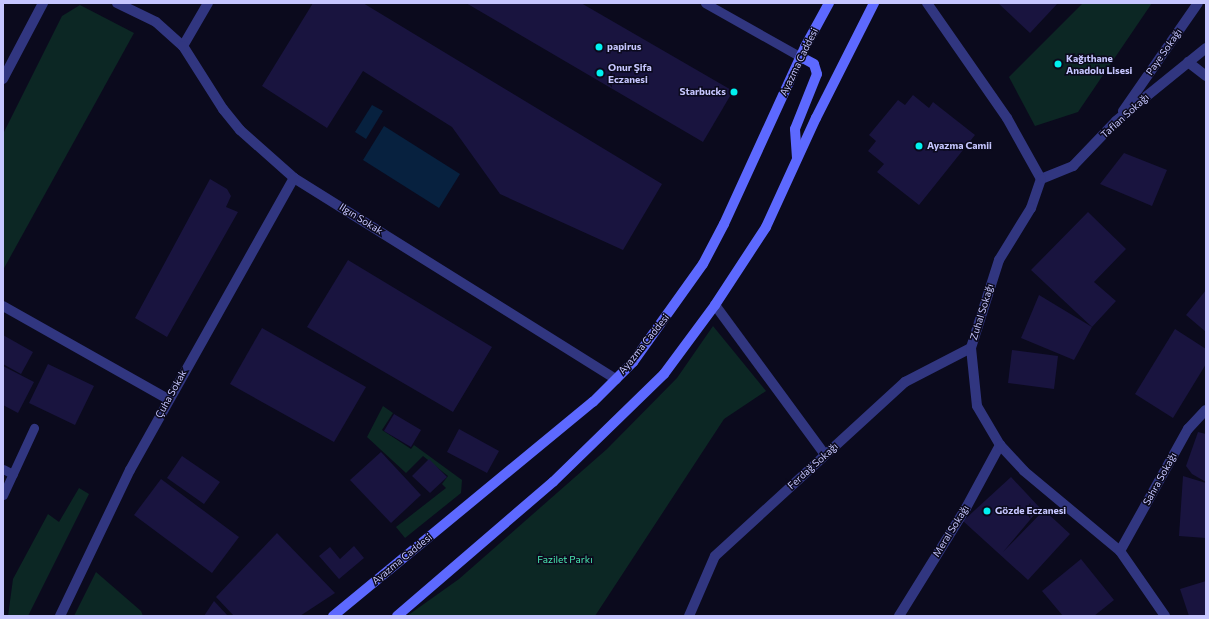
<!DOCTYPE html>
<meta charset="utf-8">
<style>
body{margin:0}
#map{position:relative;width:1209px;height:619px;overflow:hidden;background:#0b0a1d;font-family:Commissioner,sans-serif}
div>[style]{position:absolute}
[style*='--x']{left:calc(var(--x)*1px);top:calc(var(--y)*1px);width:calc(var(--w)*1px);rotate:calc(var(--a)*1deg)}
.green>*{inset:0;background:#0c2724}
.water>*{inset:0;background:#07213f}
.building>*{inset:0;background:#19143f}
.service>*{height:9px;margin:-4.5px;padding:0 4.5px;transform-origin:4.5px;border-radius:4.5px;background:#313680}
.minor>*{height:10px;margin:-5px;padding:0 5px;transform-origin:5px;border-radius:5px;background:#313680}
.tertiary>*{height:10px;margin:-5px;padding:0 5px;transform-origin:5px;border-radius:5px;background:#313680}
.secondary>*{height:10px;margin:-5px;padding:0 5px;transform-origin:5px;border-radius:5px;background:#5d69ff}
.dots>*{width:11px;height:11px;translate:-50% -50%;box-sizing:border-box;border:2px solid #0b0a1d;border-radius:50%}
span{translate:-50% -50%;white-space:nowrap;text-align:center;line-height:1.15;-webkit-text-stroke:3px #0b0a1d;paint-order:stroke}
.poi-label{font-size:10px;color:#c6c6ff;font-weight:700}
.left{translate:0 -50%;text-align:left}
.right{translate:-100% -50%;text-align:right}
.street-label{font-size:10px;color:#c6c6ff}
.park-label{font-size:10px;color:#49e7af}
.frame{position:absolute;inset:0;border:4px solid #c6c6ff;pointer-events:none}
</style>
<div id="map">
<div class="green">
<div style="clip-path:polygon(1083px 3px,1152px 3px,1078px 112px,1035px 126px,1009px 77px)"></div>
<div style="clip-path:polygon(80px 5px,134px 33px,3px 270px,3px 134px,62px 16px)"></div>
<div style="clip-path:polygon(713px 326px,766px 391px,724px 419px,595px 616px,407px 616px,459px 579px,607px 449px,677px 378px)"></div>
<div style="clip-path:polygon(383px 406px,393px 413px,382px 430px,411px 449px,414px 445px,462px 480px,461px 493px,405px 538px,396px 527px,446px 488px,442px 484px,448px 476px,423px 456px,406px 473px,367px 437px)"></div>
<div style="clip-path:polygon(79px 488px,89px 494px,28px 616px,8px 616px,13px 579px,48px 514px,59px 522px)"></div>
<div style="clip-path:polygon(96px 572px,141px 611px,143px 616px,74px 616px)"></div>
</div>
<div class="water">
<div style="clip-path:polygon(372px 105px,383px 111px,366px 139px,355px 132px)"></div>
<div style="clip-path:polygon(384px 126px,460px 174px,439px 208px,363px 160px)"></div>
</div>
<div class="building">
<div style="clip-path:polygon(313px 3px,363px 3px,662px 184px,623px 250px,500px 194px,452px 127px,363px 71px,327px 128px,262px 86px)"></div>
<div style="clip-path:polygon(466px 3px,581px 3px,733px 91px,703px 142px)"></div>
<div style="clip-path:polygon(998px 3px,1058px 3px,1030px 33px)"></div>
<div style="clip-path:polygon(913px 95px,929px 108px,933px 102px,975px 135px,919px 205px,877px 172px,884px 164px,868px 151px,876px 141px,869px 135px,898px 100px,905px 105px)"></div>
<div style="clip-path:polygon(1124px 153px,1167px 170px,1152px 206px,1100px 184px)"></div>
<div style="clip-path:polygon(210px 179px,227px 189px,231px 196px,226px 207px,238px 212px,167px 337px,135px 318px)"></div>
<div style="clip-path:polygon(1088px 212px,1126px 249px,1094px 282px,1116px 301px,1092px 327px,1031px 270px)"></div>
<div style="clip-path:polygon(348px 260px,492px 347px,453px 412px,307px 327px)"></div>
<div style="clip-path:polygon(1206px 290px,1206px 332px,1186px 315px)"></div>
<div style="clip-path:polygon(1039px 295px,1092px 327px,1074px 360px,1021px 338px)"></div>
<div style="clip-path:polygon(262px 328px,366px 387px,334px 442px,230px 384px)"></div>
<div style="clip-path:polygon(1175px 329px,1206px 349px,1206px 364px,1173px 418px,1135px 394px)"></div>
<div style="clip-path:polygon(3px 335px,33px 352px,21px 374px,3px 364px)"></div>
<div style="clip-path:polygon(1012px 350px,1058px 356px,1054px 389px,1008px 383px)"></div>
<div style="clip-path:polygon(48px 364px,94px 386px,75px 425px,29px 403px)"></div>
<div style="clip-path:polygon(3px 366px,34px 382px,18px 413px,3px 405px)"></div>
<div style="clip-path:polygon(394px 414px,421px 430px,411px 447px,384px 431px)"></div>
<div style="clip-path:polygon(459px 429px,499px 451px,487px 473px,447px 452px)"></div>
<div style="clip-path:polygon(1198px 432px,1206px 434px,1206px 482px,1192px 474px,1186px 466px)"></div>
<div style="clip-path:polygon(381px 452px,421px 495px,391px 523px,350px 480px)"></div>
<div style="clip-path:polygon(182px 456px,220px 482px,204px 504px,167px 478px)"></div>
<div style="clip-path:polygon(429px 459px,447px 477px,430px 493px,412px 476px)"></div>
<div style="clip-path:polygon(1183px 476px,1206px 483px,1206px 538px,1179px 536px)"></div>
<div style="clip-path:polygon(1011px 477px,1040px 508px,1003px 552px,1044px 510px,1070px 534px,1028px 580px,963px 521px)"></div>
<div style="clip-path:polygon(161px 479px,239px 537px,212px 573px,134px 515px)"></div>
<div style="clip-path:polygon(277px 533px,335px 593px,300px 616px,234px 616px,216px 597px)"></div>
<div style="clip-path:polygon(354px 546px,364px 558px,339px 579px,319px 556px,330px 547px,340px 559px)"></div>
<div style="clip-path:polygon(1081px 559px,1114px 600px,1094px 616px,1063px 616px,1042px 591px)"></div>
<div style="clip-path:polygon(1206px 581px,1206px 616px,1189px 616px,1180px 589px)"></div>
<div style="clip-path:polygon(214px 601px,228px 616px,204px 616px)"></div>
</div>
<div class="service">
<div style="--x:705;--y:3;--w:110;--a:29.4"></div>
<div style="--x:3;--y:469;--w:11;--a:27"></div>
<div style="--x:3;--y:495;--w:74;--a:-65.2"></div>
</div>
<div class="minor">
<div style="--x:117;--y:3;--w:43;--a:26"></div>
<div style="--x:156;--y:22;--w:36;--a:42"></div>
<div style="--x:208;--y:3;--w:50;--a:120.2"></div>
<div style="--x:183;--y:46;--w:75;--a:57.6"></div>
<div style="--x:223;--y:109;--w:27;--a:51"></div>
<div style="--x:240;--y:130;--w:72;--a:41.6"></div>
<div style="--x:294;--y:178;--w:380;--a:32"></div>
<div style="--x:1188;--y:62;--w:23;--a:38"></div>
<div style="--x:3;--y:79;--w:86;--a:-62.2"></div>
<div style="--x:1123;--y:111;--w:131;--a:-55.2"></div>
<div style="--x:1041;--y:179;--w:35;--a:-22"></div>
<div style="--x:1073;--y:166;--w:62;--a:-46.3"></div>
<div style="--x:1116;--y:121;--w:116;--a:-39"></div>
<div style="--x:715;--y:305;--w:186;--a:53.7"></div>
<div style="--x:3;--y:306;--w:189;--a:29.4"></div>
<div style="--x:60;--y:616;--w:162;--a:-64.4"></div>
<div style="--x:130;--y:470;--w:335;--a:-60.7"></div>
<div style="--x:689;--y:616;--w:65;--a:-66.6"></div>
<div style="--x:715;--y:556;--w:258;--a:-42.5"></div>
<div style="--x:905;--y:382;--w:74;--a:-27.3"></div>
<div style="--x:899;--y:616;--w:127;--a:-58.2"></div>
<div style="--x:966;--y:508;--w:72;--a:-61.6"></div>
</div>
<div class="tertiary">
<div style="--x:927;--y:3;--w:140;--a:55.2"></div>
<div style="--x:1007;--y:118;--w:70;--a:60.9"></div>
<div style="--x:1041;--y:179;--w:31;--a:109"></div>
<div style="--x:1031;--y:208;--w:61;--a:121.6"></div>
<div style="--x:999;--y:260;--w:92;--a:107.7"></div>
<div style="--x:971;--y:348;--w:58;--a:84.1"></div>
<div style="--x:977;--y:406;--w:45;--a:59.5"></div>
<div style="--x:1000;--y:445;--w:35;--a:47"></div>
<div style="--x:1024;--y:471;--w:125;--a:39.8"></div>
<div style="--x:1120;--y:551;--w:79;--a:55.3"></div>
<div style="--x:1120;--y:551;--w:140;--a:-60.9"></div>
<div style="--x:1188;--y:429;--w:26;--a:-47"></div>
</div>
<div class="secondary">
<div style="--x:797;--y:158;--w:29;--a:-94"></div>
<div style="--x:795;--y:129;--w:59;--a:-68.2"></div>
<div style="--x:817;--y:74;--w:10;--a:-107"></div>
<div style="--x:814;--y:64;--w:15;--a:-152"></div>
<div style="--x:333;--y:616;--w:337;--a:-39.5"></div>
<div style="--x:593;--y:402;--w:57;--a:-45"></div>
<div style="--x:633;--y:362;--w:120;--a:-54.5"></div>
<div style="--x:703;--y:264;--w:45;--a:-62.3"></div>
<div style="--x:724;--y:224;--w:195;--a:-65.4"></div>
<div style="--x:805;--y:47;--w:50;--a:-61.4"></div>
<div style="--x:397;--y:616;--w:206;--a:-40.7"></div>
<div style="--x:553;--y:482;--w:155;--a:-44.2"></div>
<div style="--x:664;--y:374;--w:86;--a:-53.5"></div>
<div style="--x:715;--y:305;--w:93;--a:-56.8"></div>
<div style="--x:766;--y:227;--w:120;--a:-65.4"></div>
<div style="--x:816;--y:118;--w:129;--a:-63.2"></div>
</div>
<div class="dots">
<div style="left:599px;top:47px;background:#00f1f0"></div>
<div style="left:1058px;top:64px;background:#00f1f0"></div>
<div style="left:600px;top:73px;background:#00f1f0"></div>
<div style="left:734px;top:92px;background:#00f1f0"></div>
<div style="left:919px;top:146px;background:#00f1f0"></div>
<div style="left:987px;top:511px;background:#00f1f0"></div>
</div>
<div class="poi-label">
<span class="left" style="left:607px;top:47px">papirus</span>
<span class="left" style="left:1066px;top:64px">Kağıthane<br>Anadolu Lisesi</span>
<span class="left" style="left:608px;top:73px">Onur Şifa<br>Eczanesi</span>
<span class="right" style="left:726px;top:92px">Starbucks</span>
<span class="left" style="left:927px;top:146px">Ayazma Camii</span>
<span class="left" style="left:995px;top:511px">Gözde Eczanesi</span>
</div>
<div class="street-label">
<span style="left:1164px;top:52px;rotate:-55deg">Paye Sokağı</span>
<span style="left:799px;top:62px;rotate:-64deg">Ayazma Caddesi</span>
<span style="left:1125px;top:116px;rotate:-42deg">Taflan Sokağı</span>
<span style="left:361px;top:219px;rotate:32deg">Ilgın Sokak</span>
<span style="left:982px;top:312px;rotate:-73deg">Zuhal Sokağı</span>
<span style="left:644px;top:344px;rotate:-51deg">Ayazma Caddesi</span>
<span style="left:171px;top:394px;rotate:-61deg">Çuha Sokak</span>
<span style="left:813px;top:466px;rotate:-42deg">Ferdağ Sokağı</span>
<span style="left:1160px;top:479px;rotate:-61deg">Sahra Sokağı</span>
<span style="left:951px;top:531px;rotate:-58deg">Meral Sokağı</span>
<span style="left:402px;top:559px;rotate:-39deg">Ayazma Caddesi</span>
</div>
<div class="park-label">
<span style="left:565px;top:560px">Fazilet Parkı</span>
</div>
<div class="frame"></div>
</div>
